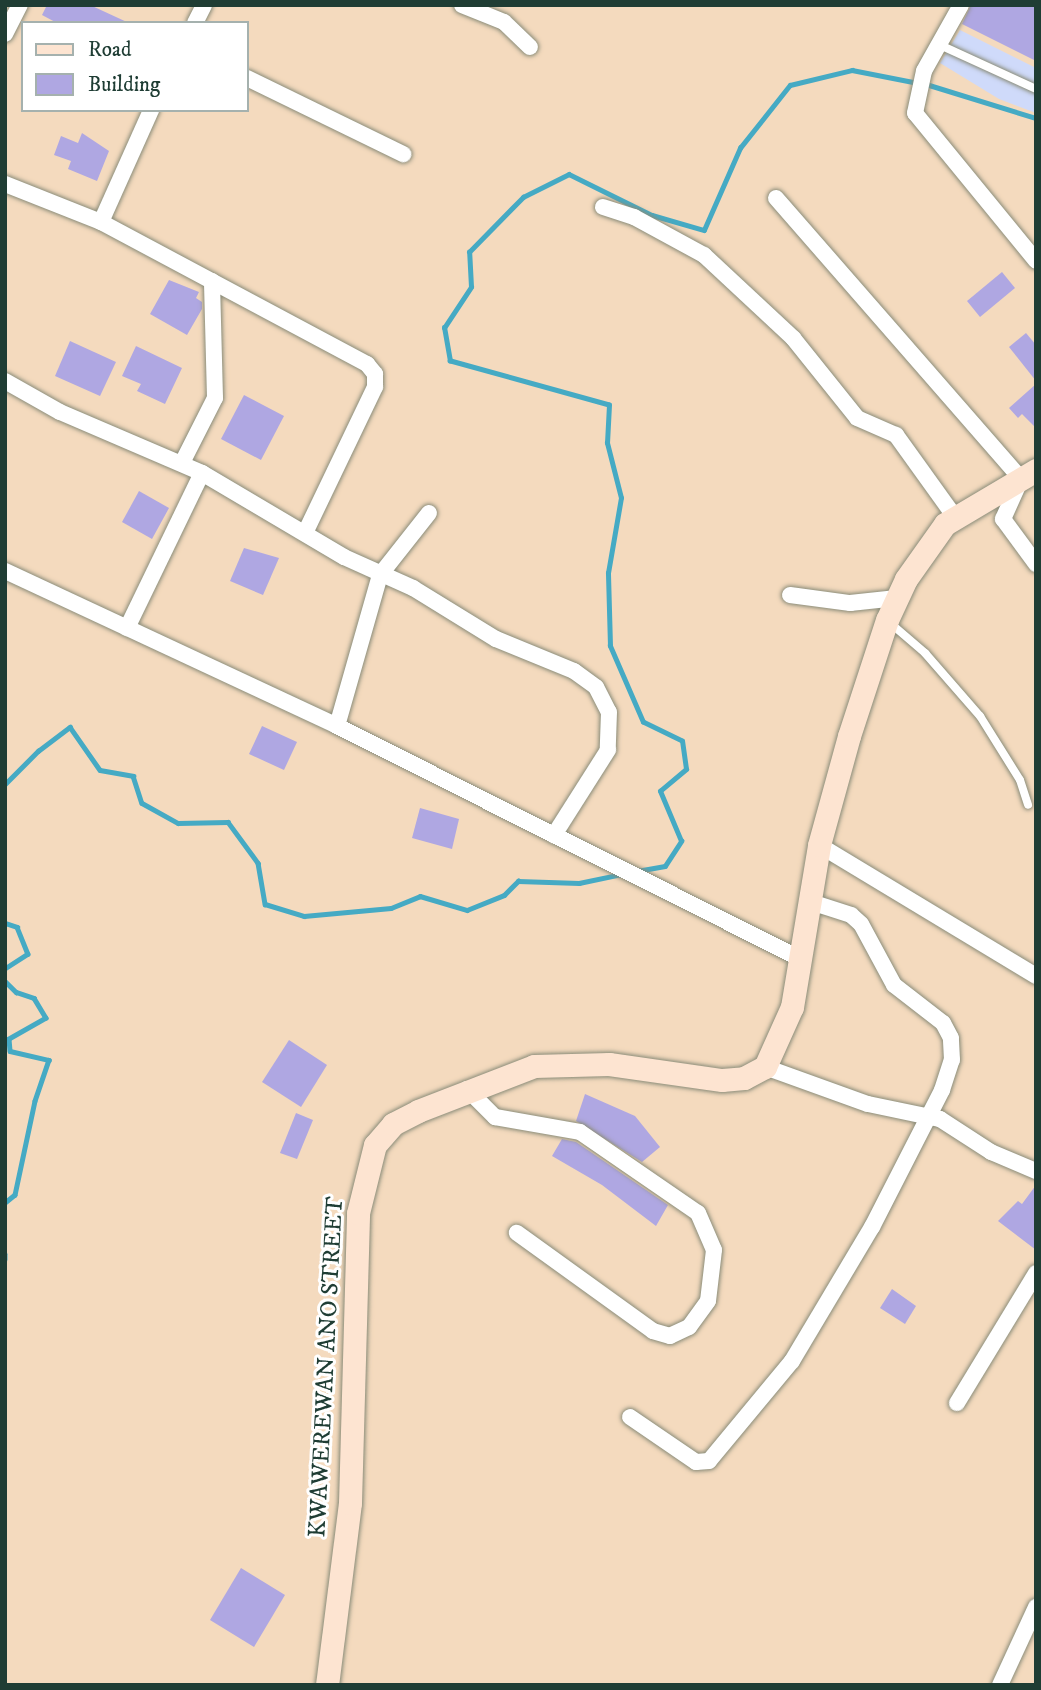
<!DOCTYPE html>
<style>
body{margin:0}
#map{position:relative;width:1041px;height:1690px;overflow:hidden;background:#f4dabe;font-family:"IM FELL DW Pica",serif}
div>[style]{position:absolute}
[style*='--x']{left:calc(var(--x)*1px);top:calc(var(--y)*1px);width:calc(var(--w)*1px);rotate:calc(var(--a)*1deg)}
.built>*{inset:0;background:#cfdafa}
.stream>*{height:4.5px;margin:-2.25px;padding:0 2.25px;transform-origin:2.25px;border-radius:2.25px;background:#45aac4}
.building>*{inset:0;background:#afa7e2}
.roads{filter:drop-shadow(0 0 2px #8a8c79) drop-shadow(0 0 2px #8a8c79)}
.lane>*{height:8px;margin:-4px;padding:0 4px;transform-origin:4px;border-radius:4px;background:#fff}
.street>*{height:16px;margin:-8px;padding:0 8px;transform-origin:8px;border-radius:8px;background:#fff}
.secondary>*{height:23px;margin:-11.5px;padding:0 11.5px;transform-origin:11.5px;border-radius:11.5px;background:#fde4d1}
span{translate:-50% -50%;white-space:nowrap;text-align:center;line-height:1.15;-webkit-text-stroke:6px #fff;paint-order:stroke}
.street-label{font-size:24px;color:#1f3d34}
.frame{position:absolute;inset:0;border:7px solid #1f3d34;pointer-events:none}
.legend{position:absolute;left:21px;top:21px;width:228px;height:91px;box-sizing:border-box;background:#fff;border:2px solid #a5b1ae;margin:0;padding:9px 12px;list-style:none;font-size:21px;color:#1f3d34}
.legend li{display:flex;align-items:center;gap:14px;height:35px}
.legend b{width:35px;border:2px solid #a5b1ae}
</style>
<div id="map">
<div class="built">
<div style="clip-path:polygon(960px 30px,1036px 68px,1036px 113px,999px 99px,940px 63px)"></div>
</div>
<div class="stream">
<div style="--x:926;--y:84;--w:115;--a:17.2"></div>
<div style="--x:5;--y:784;--w:47;--a:-45"></div>
<div style="--x:38;--y:751;--w:40;--a:-37"></div>
<div style="--x:70;--y:727;--w:52;--a:55.1"></div>
<div style="--x:100;--y:770;--w:34;--a:10"></div>
<div style="--x:133;--y:776;--w:28;--a:72"></div>
<div style="--x:142;--y:803;--w:41;--a:29.1"></div>
<div style="--x:178;--y:823;--w:50;--a:-1.1"></div>
<div style="--x:228;--y:822;--w:51;--a:53.8"></div>
<div style="--x:258;--y:863;--w:42;--a:80.3"></div>
<div style="--x:265;--y:904;--w:41;--a:17.1"></div>
<div style="--x:304;--y:916;--w:87;--a:-5.3"></div>
<div style="--x:391;--y:908;--w:31;--a:-22"></div>
<div style="--x:420;--y:896;--w:49;--a:16.6"></div>
<div style="--x:467;--y:910;--w:40;--a:-22"></div>
<div style="--x:504;--y:895;--w:20;--a:-45"></div>
<div style="--x:518;--y:881;--w:61;--a:1.9"></div>
<div style="--x:579;--y:883;--w:44;--a:-11.8"></div>
<div style="--x:637;--y:871;--w:28;--a:-10"></div>
<div style="--x:665;--y:866;--w:30;--a:-57"></div>
<div style="--x:681;--y:841;--w:54;--a:-112.8"></div>
<div style="--x:660;--y:791;--w:34;--a:-40"></div>
<div style="--x:686;--y:769;--w:28;--a:-98"></div>
<div style="--x:682;--y:741;--w:43;--a:-154"></div>
<div style="--x:643;--y:722;--w:83;--a:-113.5"></div>
<div style="--x:610;--y:646;--w:73;--a:-91.6"></div>
<div style="--x:608;--y:573;--w:76;--a:-80.2"></div>
<div style="--x:621;--y:498;--w:57;--a:-104.3"></div>
<div style="--x:607;--y:443;--w:38;--a:-87"></div>
<div style="--x:609;--y:405;--w:165;--a:-164.5"></div>
<div style="--x:450;--y:361;--w:34;--a:-100"></div>
<div style="--x:444;--y:328;--w:49;--a:-56.6"></div>
<div style="--x:471;--y:287;--w:35;--a:-93"></div>
<div style="--x:469;--y:252;--w:77;--a:-45.5"></div>
<div style="--x:523;--y:197;--w:51;--a:-26.6"></div>
<div style="--x:569;--y:174;--w:93;--a:26.3"></div>
<div style="--x:652;--y:215;--w:54;--a:16.1"></div>
<div style="--x:704;--y:230;--w:90;--a:-66.3"></div>
<div style="--x:740;--y:148;--w:80;--a:-51.6"></div>
<div style="--x:790;--y:85;--w:64;--a:-13.6"></div>
<div style="--x:852;--y:70;--w:67;--a:11.1"></div>
<div style="--x:5;--y:923;--w:13;--a:18"></div>
<div style="--x:17;--y:927;--w:29;--a:68"></div>
<div style="--x:28;--y:954;--w:27;--a:147"></div>
<div style="--x:5;--y:981;--w:16;--a:45"></div>
<div style="--x:16;--y:992;--w:19;--a:18"></div>
<div style="--x:34;--y:998;--w:23;--a:59"></div>
<div style="--x:46;--y:1018;--w:43;--a:150.4"></div>
<div style="--x:9;--y:1039;--w:12;--a:85"></div>
<div style="--x:10;--y:1051;--w:40;--a:13"></div>
<div style="--x:49;--y:1060;--w:43;--a:108.9"></div>
<div style="--x:35;--y:1101;--w:96;--a:102"></div>
<div style="--x:15;--y:1195;--w:13;--a:141"></div>
<div style="--x:5;--y:1254;--w:5;--a:90"></div>
</div>
<div class="building">
<div style="clip-path:polygon(47px 5px,90px 5px,129px 23px,57px 23px,42px 15px)"></div>
<div style="clip-path:polygon(971px 5px,1036px 5px,1036px 61px,962px 24px)"></div>
<div style="clip-path:polygon(82px 133px,109px 151px,97px 181px,68px 169px,71px 161px,54px 155px,61px 136px,78px 143px)"></div>
<div style="clip-path:polygon(1002px 272px,1015px 288px,980px 317px,967px 301px)"></div>
<div style="clip-path:polygon(169px 280px,199px 292px,196px 298px,202px 302px,202px 309px,187px 335px,150px 314px)"></div>
<div style="clip-path:polygon(1026px 333px,1036px 345px,1036px 381px,1009px 347px)"></div>
<div style="clip-path:polygon(70px 341px,116px 362px,100px 396px,55px 376px)"></div>
<div style="clip-path:polygon(136px 346px,182px 368px,165px 404px,137px 391px,141px 384px,122px 376px)"></div>
<div style="clip-path:polygon(1036px 384px,1036px 428px,1022px 414px,1018px 418px,1009px 408px)"></div>
<div style="clip-path:polygon(244px 395px,284px 416px,261px 460px,221px 439px)"></div>
<div style="clip-path:polygon(139px 491px,169px 508px,152px 539px,122px 522px)"></div>
<div style="clip-path:polygon(244px 548px,279px 558px,263px 595px,230px 581px)"></div>
<div style="clip-path:polygon(262px 726px,297px 742px,284px 770px,249px 754px)"></div>
<div style="clip-path:polygon(420px 808px,459px 819px,452px 849px,412px 838px)"></div>
<div style="clip-path:polygon(289px 1040px,327px 1065px,301px 1107px,262px 1082px)"></div>
<div style="clip-path:polygon(585px 1094px,635px 1116px,660px 1147px,642px 1162px,576px 1121px)"></div>
<div style="clip-path:polygon(296px 1113px,313px 1120px,297px 1159px,280px 1153px)"></div>
<div style="clip-path:polygon(562px 1139px,576px 1142px,668px 1205px,656px 1226px,602px 1185px,552px 1156px)"></div>
<div style="clip-path:polygon(1036px 1185px,1036px 1250px,998px 1221px,1018px 1201px,1022px 1204px)"></div>
<div style="clip-path:polygon(892px 1289px,916px 1306px,905px 1324px,880px 1308px)"></div>
<div style="clip-path:polygon(241px 1568px,285px 1595px,254px 1647px,210px 1620px)"></div>
</div>
<div class="roads">
<div class="lane">
<div style="--x:940;--y:45;--w:106;--a:24.6"></div>
<div style="--x:889;--y:622;--w:48;--a:40.7"></div>
<div style="--x:925;--y:653;--w:84;--a:48.9"></div>
<div style="--x:980;--y:716;--w:75;--a:58"></div>
<div style="--x:1020;--y:780;--w:26;--a:72"></div>
</div>
<div class="street">
<div style="--x:462;--y:5;--w:45;--a:22"></div>
<div style="--x:504;--y:22;--w:36;--a:44"></div>
<div style="--x:961;--y:5;--w:76;--a:119.3"></div>
<div style="--x:924;--y:71;--w:43;--a:102.1"></div>
<div style="--x:915;--y:113;--w:191;--a:50.7"></div>
<div style="--x:195;--y:23;--w:20;--a:-63"></div>
<div style="--x:5;--y:34;--w:33;--a:-63"></div>
<div style="--x:247;--y:78;--w:174;--a:26"></div>
<div style="--x:5;--y:184;--w:103;--a:21.6"></div>
<div style="--x:101;--y:222;--w:302;--a:28.1"></div>
<div style="--x:367;--y:364;--w:13;--a:51"></div>
<div style="--x:375;--y:374;--w:13;--a:90"></div>
<div style="--x:375;--y:387;--w:162;--a:115.6"></div>
<div style="--x:776;--y:198;--w:373;--a:48.9"></div>
<div style="--x:1021;--y:479;--w:44;--a:114.2"></div>
<div style="--x:1003;--y:519;--w:56;--a:53.7"></div>
<div style="--x:603;--y:207;--w:33;--a:18"></div>
<div style="--x:634;--y:217;--w:80;--a:28.5"></div>
<div style="--x:704;--y:255;--w:122;--a:43"></div>
<div style="--x:793;--y:338;--w:102;--a:51.3"></div>
<div style="--x:857;--y:418;--w:43;--a:23.6"></div>
<div style="--x:896;--y:435;--w:101;--a:54.3"></div>
<div style="--x:101;--y:222;--w:123;--a:-65.9"></div>
<div style="--x:5;--y:381;--w:63;--a:29.4"></div>
<div style="--x:60;--y:412;--w:155;--a:23.2"></div>
<div style="--x:202;--y:473;--w:165;--a:30.6"></div>
<div style="--x:344;--y:557;--w:76;--a:24.2"></div>
<div style="--x:413;--y:588;--w:97;--a:31.6"></div>
<div style="--x:496;--y:639;--w:84;--a:22.3"></div>
<div style="--x:574;--y:671;--w:27;--a:36"></div>
<div style="--x:596;--y:687;--w:28;--a:63"></div>
<div style="--x:609;--y:712;--w:38;--a:92"></div>
<div style="--x:608;--y:750;--w:101;--a:122.4"></div>
<div style="--x:182;--y:463;--w:73;--a:-63.1"></div>
<div style="--x:215;--y:398;--w:117;--a:-91.5"></div>
<div style="--x:5;--y:571;--w:366;--a:25"></div>
<div style="--x:337;--y:726;--w:519;--a:26.66"></div>
<div style="--x:790;--y:595;--w:61;--a:7.6"></div>
<div style="--x:850;--y:603;--w:47;--a:-6.1"></div>
<div style="--x:127;--y:628;--w:172;--a:-64.2"></div>
<div style="--x:337;--y:726;--w:157;--a:-74.1"></div>
<div style="--x:380;--y:575;--w:79;--a:-51.7"></div>
<div style="--x:819;--y:845;--w:253;--a:31.1"></div>
<div style="--x:765;--y:1067;--w:109;--a:19.8"></div>
<div style="--x:868;--y:1104;--w:74;--a:11.8"></div>
<div style="--x:940;--y:1119;--w:61;--a:32.9"></div>
<div style="--x:991;--y:1152;--w:49;--a:22.9"></div>
<div style="--x:467;--y:1089;--w:40;--a:45"></div>
<div style="--x:495;--y:1117;--w:86;--a:10"></div>
<div style="--x:580;--y:1132;--w:143;--a:34.5"></div>
<div style="--x:698;--y:1213;--w:40;--a:66.6"></div>
<div style="--x:714;--y:1250;--w:51;--a:96.7"></div>
<div style="--x:708;--y:1301;--w:32;--a:126"></div>
<div style="--x:689;--y:1327;--w:21;--a:155"></div>
<div style="--x:670;--y:1336;--w:18;--a:-164"></div>
<div style="--x:653;--y:1331;--w:168;--a:-144.2"></div>
<div style="--x:957;--y:1403;--w:152;--a:-58.7"></div>
<div style="--x:630;--y:1417;--w:80;--a:34.3"></div>
<div style="--x:696;--y:1462;--w:13;--a:-4"></div>
<div style="--x:709;--y:1461;--w:130;--a:-50.3"></div>
<div style="--x:792;--y:1361;--w:156;--a:-59.2"></div>
<div style="--x:872;--y:1227;--w:154;--a:-62.9"></div>
<div style="--x:942;--y:1090;--w:32;--a:-72"></div>
<div style="--x:952;--y:1060;--w:22;--a:-93"></div>
<div style="--x:951;--y:1038;--w:17;--a:-118"></div>
<div style="--x:943;--y:1023;--w:62;--a:-142.2"></div>
<div style="--x:894;--y:985;--w:69;--a:-118.4"></div>
<div style="--x:861;--y:924;--w:13;--a:-138"></div>
<div style="--x:851;--y:915;--w:42;--a:-162"></div>
<div style="--x:1000;--y:1685;--w:86;--a:-65.2"></div>
</div>
<div class="secondary">
<div style="--x:327;--y:1685;--w:183;--a:-82.8"></div>
<div style="--x:350;--y:1503;--w:290;--a:-88.4"></div>
<div style="--x:358;--y:1213;--w:70;--a:-76"></div>
<div style="--x:375;--y:1145;--w:28;--a:-49"></div>
<div style="--x:393;--y:1124;--w:28;--a:-27"></div>
<div style="--x:418;--y:1111;--w:124;--a:-21.2"></div>
<div style="--x:534;--y:1066;--w:75;--a:-1.5"></div>
<div style="--x:609;--y:1064;--w:114;--a:8.1"></div>
<div style="--x:722;--y:1080;--w:22;--a:-5"></div>
<div style="--x:744;--y:1078;--w:24;--a:-28"></div>
<div style="--x:765;--y:1067;--w:66;--a:-65.8"></div>
<div style="--x:792;--y:1007;--w:164;--a:-80.5"></div>
<div style="--x:819;--y:845;--w:113;--a:-74.6"></div>
<div style="--x:849;--y:736;--w:122;--a:-71.9"></div>
<div style="--x:887;--y:620;--w:45;--a:-65.1"></div>
<div style="--x:906;--y:579;--w:67;--a:-54.7"></div>
<div style="--x:945;--y:524;--w:106;--a:-30.7"></div>
</div>
</div>
<div class="street-label">
<span style="left:327px;top:1367px;rotate:-87deg">KWAWEREWAN ANO STREET</span>
</div>
<div class="frame"></div>
<ul class="legend">
<li><b style="height:9px;background:#fde4d1"></b>Road</li>
<li><b style="height:19px;background:#afa7e2"></b>Building</li>
</ul>
</div>
